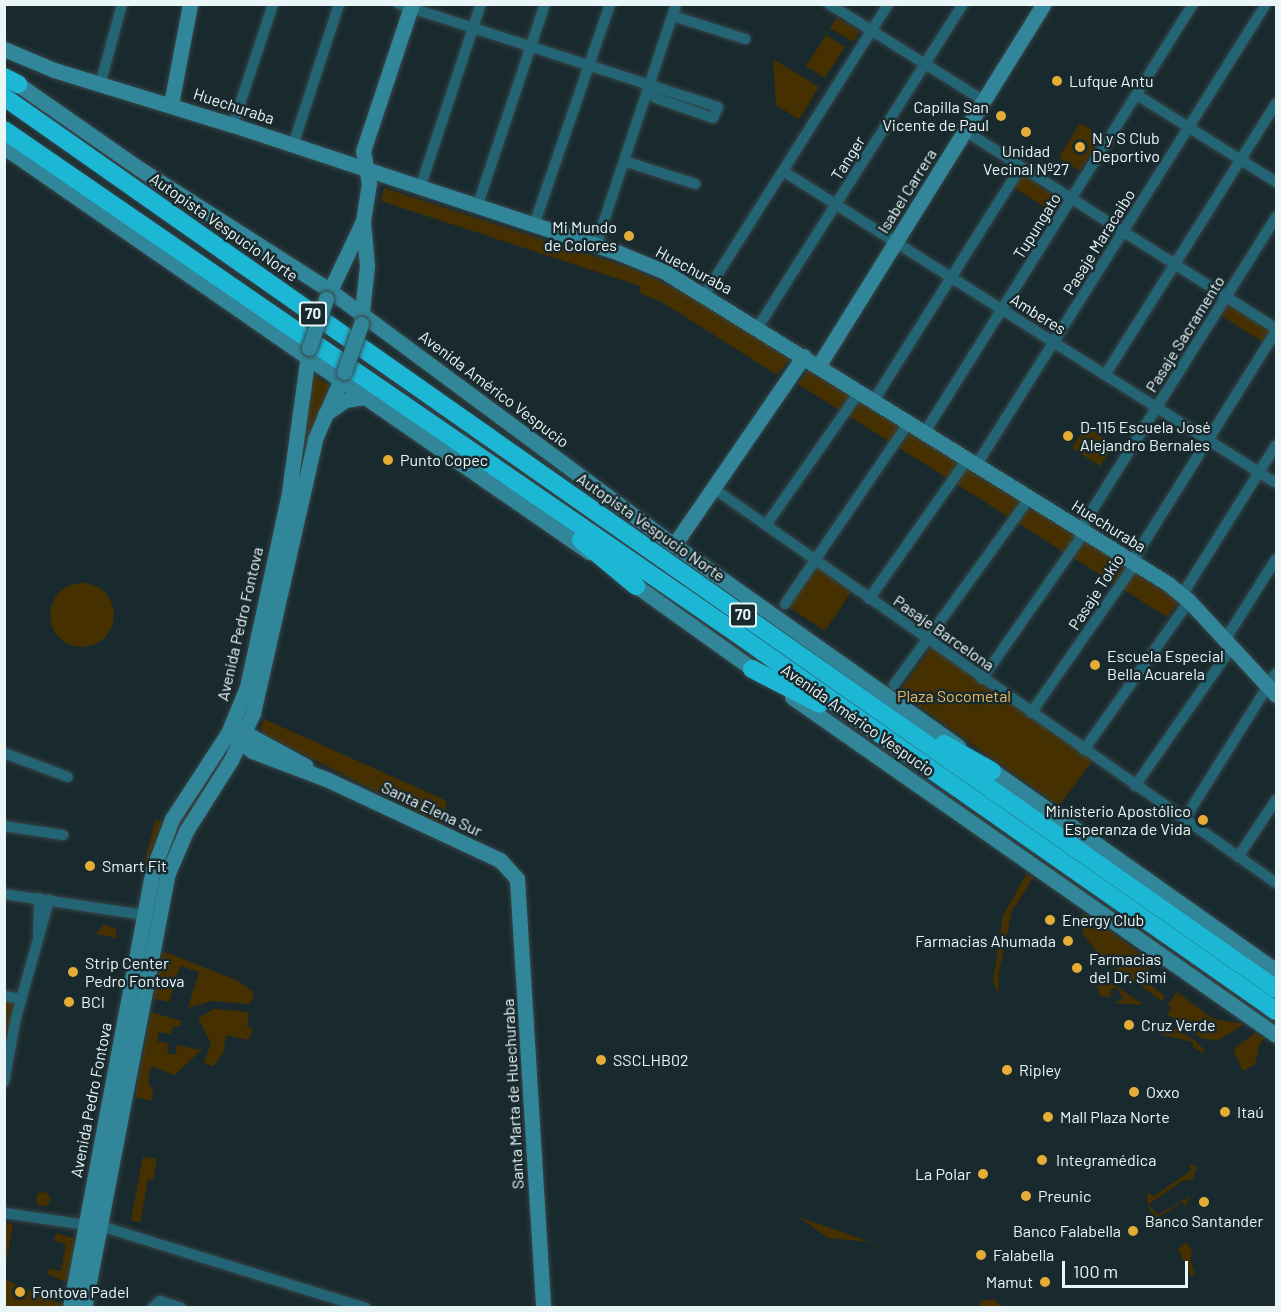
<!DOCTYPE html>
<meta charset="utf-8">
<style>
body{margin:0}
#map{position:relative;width:1281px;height:1312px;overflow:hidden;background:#192a2e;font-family:Barlow,sans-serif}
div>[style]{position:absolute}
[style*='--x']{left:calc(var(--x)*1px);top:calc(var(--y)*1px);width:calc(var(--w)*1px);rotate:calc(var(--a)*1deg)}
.green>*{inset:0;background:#463000}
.round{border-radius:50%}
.roads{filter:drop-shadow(0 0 2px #36464a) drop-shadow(0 0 2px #36464a)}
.street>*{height:10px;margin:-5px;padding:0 5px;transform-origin:5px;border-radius:5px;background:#236575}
.secondary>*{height:15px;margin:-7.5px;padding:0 7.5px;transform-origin:7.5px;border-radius:7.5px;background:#328699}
.highway>*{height:18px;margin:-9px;padding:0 9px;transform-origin:9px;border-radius:9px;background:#1db7d6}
.bridges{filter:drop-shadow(0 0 2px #36464a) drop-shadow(0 0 2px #36464a)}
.secondary-bridge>*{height:15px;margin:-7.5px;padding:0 7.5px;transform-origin:7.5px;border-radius:7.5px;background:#328699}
.dots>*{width:16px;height:16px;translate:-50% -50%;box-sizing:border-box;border:3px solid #192a2e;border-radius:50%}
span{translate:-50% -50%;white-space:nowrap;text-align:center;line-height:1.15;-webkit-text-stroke:5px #192a2e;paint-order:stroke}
.shield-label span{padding:2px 4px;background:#192a2e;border:2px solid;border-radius:4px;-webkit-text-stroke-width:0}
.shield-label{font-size:15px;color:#eaf5f8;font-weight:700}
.poi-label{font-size:16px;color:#eaf5f8}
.left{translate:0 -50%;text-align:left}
.right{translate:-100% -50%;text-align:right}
.street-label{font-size:16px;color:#eaf5f8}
.park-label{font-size:16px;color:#eab95c}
.frame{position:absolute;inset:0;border:6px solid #eaf5f8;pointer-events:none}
.scale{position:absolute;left:1062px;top:1261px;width:126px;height:27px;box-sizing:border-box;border:3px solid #eaf5f8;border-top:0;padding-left:8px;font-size:18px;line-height:21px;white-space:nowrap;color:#eaf5f8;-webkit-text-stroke:4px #192a2e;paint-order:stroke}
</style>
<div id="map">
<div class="green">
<div style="clip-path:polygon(837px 17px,859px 32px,853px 42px,830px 28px)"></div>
<div style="clip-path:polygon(826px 35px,845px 47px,825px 78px,806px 66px)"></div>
<div style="clip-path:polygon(773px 59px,819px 87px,799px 119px,776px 105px)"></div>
<div style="clip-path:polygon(1080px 123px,1101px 136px,1080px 171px,1059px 158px)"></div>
<div style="clip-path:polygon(1022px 174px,1067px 204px,1059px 216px,1013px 187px)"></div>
<div style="clip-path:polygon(384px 188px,636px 270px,687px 294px,792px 356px,777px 375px,662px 302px,640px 293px,640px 286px,381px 201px)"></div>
<div style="clip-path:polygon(1227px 303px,1272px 332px,1264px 343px,1219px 314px)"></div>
<div style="clip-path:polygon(811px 367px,928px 438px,1179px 601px,1167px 617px,798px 384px)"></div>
<div style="clip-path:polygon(311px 373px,330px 386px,304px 456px,309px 393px)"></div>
<div style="clip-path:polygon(1086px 426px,1114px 445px,1100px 466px,1072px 448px)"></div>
<div style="clip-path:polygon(815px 564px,853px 589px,825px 631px,787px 606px)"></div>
<div class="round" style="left:50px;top:583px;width:64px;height:64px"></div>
<div style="clip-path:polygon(933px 645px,1093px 760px,1059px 806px,899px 692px)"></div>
<div style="clip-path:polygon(264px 719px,447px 801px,442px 825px,264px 734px,261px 727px)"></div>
<div style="clip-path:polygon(205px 784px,207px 789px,174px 837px,158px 880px,172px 829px)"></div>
<div style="clip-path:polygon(155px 820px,163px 821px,146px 865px,144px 865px)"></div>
<div style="clip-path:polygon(1027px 873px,1033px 878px,1012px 911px,998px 976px,999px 996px,993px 981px,1003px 916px)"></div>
<div style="clip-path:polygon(1081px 914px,1090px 915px,1152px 963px,1144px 980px,1165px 996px,1162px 1001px,1101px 958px,1083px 934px)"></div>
<div style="clip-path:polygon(103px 925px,115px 928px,117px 938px,96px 934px)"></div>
<div style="clip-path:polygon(162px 951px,236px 980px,252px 991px,254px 998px,249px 1004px,212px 1001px,188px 1008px,199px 972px,180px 966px,169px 1002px,152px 998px)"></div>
<div style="clip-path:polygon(1102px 976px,1142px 1004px,1141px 1005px,1115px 1003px,1123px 999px,1117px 988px,1111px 989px,1111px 997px,1100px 996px,1095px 977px)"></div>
<div style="clip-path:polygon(1177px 992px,1213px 1019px,1244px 1024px,1219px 1040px,1203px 1039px,1167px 1014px,1171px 1008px,1168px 1004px)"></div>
<div style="clip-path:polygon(4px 1001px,15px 1002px,9px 1034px,5px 1033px)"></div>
<div style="clip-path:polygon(214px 1009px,249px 1012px,247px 1027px,253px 1028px,248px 1040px,226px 1035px,223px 1053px,213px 1066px,204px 1063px,211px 1043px,198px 1018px)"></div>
<div style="clip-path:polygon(151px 1012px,182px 1021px,180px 1027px,173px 1026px,171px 1034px,159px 1032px,157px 1041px,169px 1044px,167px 1053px,176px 1055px,177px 1045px,201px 1050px,175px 1075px,151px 1066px,148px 1082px,153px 1090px,152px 1101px,135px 1097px)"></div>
<div style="clip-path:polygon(1160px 1019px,1194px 1040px,1204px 1049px,1203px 1053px,1193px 1047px,1193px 1042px,1162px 1035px)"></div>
<div style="clip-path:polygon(1256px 1032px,1265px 1039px,1260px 1043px,1255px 1064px,1243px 1071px,1233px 1050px)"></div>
<div style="clip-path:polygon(143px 1157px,157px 1159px,153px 1180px,148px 1179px,140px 1223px,131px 1220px)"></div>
<div style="clip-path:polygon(1192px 1164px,1197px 1167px,1193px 1179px,1182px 1181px,1149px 1204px,1157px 1215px,1189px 1197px,1186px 1207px,1182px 1202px,1159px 1217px,1160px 1224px,1153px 1216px,1147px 1201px,1148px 1193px,1154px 1196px,1192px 1170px,1189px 1166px)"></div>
<div class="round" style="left:36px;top:1192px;width:14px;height:14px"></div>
<div style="clip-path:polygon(799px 1217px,870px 1242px,871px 1242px,828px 1238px)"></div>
<div style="clip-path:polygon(5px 1223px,13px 1224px,5px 1266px,4px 1223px)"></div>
<div style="clip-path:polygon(56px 1233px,76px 1239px,68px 1283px,47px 1274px,48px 1269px,61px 1271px,66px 1244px,54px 1241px)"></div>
<div style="clip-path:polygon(1186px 1242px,1192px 1251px,1190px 1260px,1195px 1274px,1191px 1276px,1178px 1249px)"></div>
<div style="clip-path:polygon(4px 1279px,64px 1305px,64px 1307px,5px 1307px)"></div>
<div style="clip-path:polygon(994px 1299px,1002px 1307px,978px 1307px,981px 1301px)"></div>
</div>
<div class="roads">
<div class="street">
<div style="--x:399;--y:4;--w:335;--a:17.9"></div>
<div style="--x:718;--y:107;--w:12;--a:114"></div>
<div style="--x:713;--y:118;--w:60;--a:-160.7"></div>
<div style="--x:656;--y:98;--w:13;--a:-129"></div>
<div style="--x:829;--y:4;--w:183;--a:32"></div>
<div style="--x:673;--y:16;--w:76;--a:17.7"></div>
<div style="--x:100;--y:85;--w:84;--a:-74.8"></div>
<div style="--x:1137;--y:95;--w:164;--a:32"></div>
<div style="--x:233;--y:125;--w:127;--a:-71.7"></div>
<div style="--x:965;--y:131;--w:368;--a:32.4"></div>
<div style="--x:293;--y:145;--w:148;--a:-71.9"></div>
<div style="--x:624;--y:161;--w:75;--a:17.9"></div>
<div style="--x:783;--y:171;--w:583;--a:32.33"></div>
<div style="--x:420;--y:188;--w:194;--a:-71.7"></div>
<div style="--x:477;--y:207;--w:214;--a:-71.5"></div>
<div style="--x:534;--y:225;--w:234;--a:-71"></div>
<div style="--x:596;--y:245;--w:254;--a:-71.6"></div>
<div style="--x:705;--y:294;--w:343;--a:-57.7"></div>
<div style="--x:758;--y:327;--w:383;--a:-57.6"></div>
<div style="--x:1105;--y:375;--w:321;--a:-57.8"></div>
<div style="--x:874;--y:400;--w:275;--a:-57.8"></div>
<div style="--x:925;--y:432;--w:505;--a:-57.95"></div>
<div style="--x:977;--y:464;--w:543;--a:-57.86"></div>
<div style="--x:713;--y:488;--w:688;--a:35.05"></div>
<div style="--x:766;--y:525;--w:164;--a:-55"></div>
<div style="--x:1182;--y:595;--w:177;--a:-57.9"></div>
<div style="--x:869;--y:599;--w:172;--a:-54.9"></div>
<div style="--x:785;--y:604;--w:220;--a:-55.7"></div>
<div style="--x:1225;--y:640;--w:96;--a:-57.8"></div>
<div style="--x:982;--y:679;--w:169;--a:-55.1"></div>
<div style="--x:1079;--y:540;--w:21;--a:-71"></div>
<div style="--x:1086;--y:520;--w:358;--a:-57.9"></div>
<div style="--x:894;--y:685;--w:232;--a:-54.1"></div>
<div style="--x:1031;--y:713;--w:173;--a:-55.1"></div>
<div style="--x:1130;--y:571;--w:21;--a:-67"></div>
<div style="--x:1138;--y:552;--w:261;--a:-58"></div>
<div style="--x:1084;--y:750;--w:182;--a:-54.8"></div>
<div style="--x:4;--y:753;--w:68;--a:20.6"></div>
<div style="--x:1135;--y:786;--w:169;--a:-55.1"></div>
<div style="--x:1184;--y:820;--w:173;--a:-58"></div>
<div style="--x:4;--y:826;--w:60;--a:8.7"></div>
<div style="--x:1238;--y:857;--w:69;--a:-56.3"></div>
<div style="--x:4;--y:894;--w:142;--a:8.5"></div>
<div style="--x:38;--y:936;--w:38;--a:-88"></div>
<div style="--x:4;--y:996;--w:18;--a:9"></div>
<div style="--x:4;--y:1082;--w:65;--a:-79.4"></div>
<div style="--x:16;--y:1018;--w:123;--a:-74.4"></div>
<div style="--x:4;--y:1213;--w:104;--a:8.3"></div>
<div style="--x:107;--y:1228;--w:271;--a:17.2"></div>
<div style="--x:152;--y:1308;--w:11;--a:-41"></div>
<div style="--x:160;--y:1301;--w:22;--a:18"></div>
</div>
<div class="secondary">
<div style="--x:4;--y:49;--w:54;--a:22.8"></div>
<div style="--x:54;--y:70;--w:187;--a:17.1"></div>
<div style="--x:233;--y:125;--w:407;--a:18.3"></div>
<div style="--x:619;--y:253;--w:50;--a:22.4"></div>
<div style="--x:665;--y:272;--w:591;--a:31.78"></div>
<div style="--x:1167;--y:583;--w:28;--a:39"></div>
<div style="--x:1189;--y:601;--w:128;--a:47.2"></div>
<div style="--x:9;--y:78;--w:160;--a:34.8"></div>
<div style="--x:140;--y:169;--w:224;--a:32.6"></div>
<div style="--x:329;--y:290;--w:429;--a:36.5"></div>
<div style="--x:674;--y:545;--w:348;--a:35.3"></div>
<div style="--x:171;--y:104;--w:102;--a:-79.2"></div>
<div style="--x:4;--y:147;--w:712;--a:34.7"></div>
<div style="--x:326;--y:299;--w:86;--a:-64.6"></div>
<div style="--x:361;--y:321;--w:55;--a:-83.8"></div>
<div style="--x:367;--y:266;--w:45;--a:-95.1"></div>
<div style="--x:363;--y:221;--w:37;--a:-81"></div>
<div style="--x:369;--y:184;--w:34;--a:-100"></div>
<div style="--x:363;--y:151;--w:155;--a:-71.6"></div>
<div style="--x:819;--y:365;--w:425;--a:-58.1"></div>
<div style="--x:325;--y:414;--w:24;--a:-35"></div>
<div style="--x:345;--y:400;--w:22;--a:-8"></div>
<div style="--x:674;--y:545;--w:229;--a:-55.5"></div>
<div style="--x:628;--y:580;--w:162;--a:35.5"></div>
<div style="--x:792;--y:697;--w:590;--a:34.93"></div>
<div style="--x:238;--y:729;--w:77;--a:28.6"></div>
<div style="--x:233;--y:737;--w:24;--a:36"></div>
<div style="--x:252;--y:751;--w:79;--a:20.7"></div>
<div style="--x:326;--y:779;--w:192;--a:25"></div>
<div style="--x:500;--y:860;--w:25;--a:48"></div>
<div style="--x:517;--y:879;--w:430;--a:86.5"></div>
<div style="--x:983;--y:764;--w:359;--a:35.2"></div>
<div style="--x:70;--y:1308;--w:444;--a:-79.3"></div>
<div style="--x:152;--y:872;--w:57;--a:-69.3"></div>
<div style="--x:172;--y:819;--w:103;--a:-56.9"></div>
<div style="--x:228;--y:733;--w:50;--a:-67.6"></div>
<div style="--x:247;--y:687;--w:199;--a:-77.8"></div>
<div style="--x:289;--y:492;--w:145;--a:-82.1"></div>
<div style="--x:84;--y:1308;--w:443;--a:-79.1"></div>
<div style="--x:168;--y:873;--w:46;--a:-66.8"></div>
<div style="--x:186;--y:831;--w:84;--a:-57.6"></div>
<div style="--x:231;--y:760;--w:52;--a:-64.9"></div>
<div style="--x:253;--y:713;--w:281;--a:-77.2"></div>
<div style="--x:315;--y:439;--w:73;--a:-66.6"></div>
</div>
<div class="highway">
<div style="--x:4;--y:77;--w:16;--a:27"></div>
<div style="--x:4;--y:97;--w:1554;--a:35.04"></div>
<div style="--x:4;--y:130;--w:876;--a:34.49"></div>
<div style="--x:726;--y:626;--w:671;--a:34.99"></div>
<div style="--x:581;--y:540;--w:72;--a:39.9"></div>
<div style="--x:752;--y:669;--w:76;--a:27.2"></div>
<div style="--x:944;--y:744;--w:55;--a:29.4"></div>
</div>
</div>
<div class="bridges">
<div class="secondary-bridge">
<div style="--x:309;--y:348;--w:52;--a:-70.9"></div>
<div style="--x:344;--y:372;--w:51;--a:-70.5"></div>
</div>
</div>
<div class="dots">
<div style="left:1057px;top:81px;background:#e6ad36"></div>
<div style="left:1001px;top:116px;background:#e6ad36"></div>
<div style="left:1026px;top:132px;background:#e6ad36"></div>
<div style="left:1080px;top:147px;background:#e6ad36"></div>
<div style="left:629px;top:236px;background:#e6ad36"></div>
<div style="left:1068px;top:436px;background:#e6ad36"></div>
<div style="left:388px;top:460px;background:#e6ad36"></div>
<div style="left:1095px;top:665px;background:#e6ad36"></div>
<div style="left:1203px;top:820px;background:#e6ad36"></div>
<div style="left:90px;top:866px;background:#e6ad36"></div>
<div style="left:1050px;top:920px;background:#e6ad36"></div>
<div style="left:1068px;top:941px;background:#e6ad36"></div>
<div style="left:1077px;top:968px;background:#e6ad36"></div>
<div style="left:73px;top:972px;background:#e6ad36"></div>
<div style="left:69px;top:1002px;background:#e6ad36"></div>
<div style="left:1129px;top:1025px;background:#e6ad36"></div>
<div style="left:601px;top:1060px;background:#e6ad36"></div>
<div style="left:1007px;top:1070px;background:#e6ad36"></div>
<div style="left:1134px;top:1092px;background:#e6ad36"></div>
<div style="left:1225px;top:1112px;background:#e6ad36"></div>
<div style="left:1048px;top:1117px;background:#e6ad36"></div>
<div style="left:1042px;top:1160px;background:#e6ad36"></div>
<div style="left:983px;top:1174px;background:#e6ad36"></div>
<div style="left:1026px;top:1196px;background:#e6ad36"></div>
<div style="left:1204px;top:1202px;background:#e6ad36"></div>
<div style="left:1133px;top:1231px;background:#e6ad36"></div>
<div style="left:981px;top:1255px;background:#e6ad36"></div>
<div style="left:1045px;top:1282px;background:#e6ad36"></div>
<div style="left:20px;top:1292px;background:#e6ad36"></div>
</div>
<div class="shield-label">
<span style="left:313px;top:314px">70</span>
<span style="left:743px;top:615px">70</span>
</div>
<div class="poi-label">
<span class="left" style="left:1069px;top:81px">Lufque Antu</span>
<span class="right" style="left:989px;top:116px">Capilla San<br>Vicente de Paul</span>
<span class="left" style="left:1092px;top:147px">N y S Club<br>Deportivo</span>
<span style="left:1026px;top:160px">Unidad<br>Vecinal Nº27</span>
<span class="right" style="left:617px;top:236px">Mi Mundo<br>de Colores</span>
<span class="left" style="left:1080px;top:436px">D-115 Escuela José<br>Alejandro Bernales</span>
<span class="left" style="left:400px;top:460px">Punto Copec</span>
<span class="left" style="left:1107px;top:665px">Escuela Especial<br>Bella Acuarela</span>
<span class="right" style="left:1191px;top:820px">Ministerio Apostólico<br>Esperanza de Vida</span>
<span class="left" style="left:102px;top:866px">Smart Fit</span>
<span class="left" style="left:1062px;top:920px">Energy Club</span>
<span class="right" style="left:1056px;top:941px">Farmacias Ahumada</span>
<span class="left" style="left:1089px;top:968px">Farmacias<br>del Dr. Simi</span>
<span class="left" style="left:85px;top:972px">Strip Center<br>Pedro Fontova</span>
<span class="left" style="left:81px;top:1002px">BCI</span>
<span class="left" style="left:1141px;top:1025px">Cruz Verde</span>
<span class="left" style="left:613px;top:1060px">SSCLHB02</span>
<span class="left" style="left:1019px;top:1070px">Ripley</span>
<span class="left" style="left:1146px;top:1092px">Oxxo</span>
<span class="left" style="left:1237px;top:1112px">Itaú</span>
<span class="left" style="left:1060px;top:1117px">Mall Plaza Norte</span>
<span class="left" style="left:1056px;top:1160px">Integramédica</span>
<span class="right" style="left:971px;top:1174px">La Polar</span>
<span class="left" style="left:1038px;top:1196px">Preunic</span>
<span style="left:1204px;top:1221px">Banco Santander</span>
<span class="right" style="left:1121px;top:1231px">Banco Falabella</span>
<span class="left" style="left:993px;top:1255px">Falabella</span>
<span class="right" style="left:1033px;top:1282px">Mamut</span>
<span class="left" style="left:32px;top:1292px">Fontova Padel</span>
</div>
<div class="street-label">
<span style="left:234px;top:106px;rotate:18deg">Huechuraba</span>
<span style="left:848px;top:158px;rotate:-58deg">Tanger</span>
<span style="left:907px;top:191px;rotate:-58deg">Isabel Carrera</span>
<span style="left:1037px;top:226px;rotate:-58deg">Tupungato</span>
<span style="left:224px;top:227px;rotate:35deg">Autopista Vespucio Norte</span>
<span style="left:1099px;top:242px;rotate:-58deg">Pasaje Maracaibo</span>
<span style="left:694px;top:270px;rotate:28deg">Huechuraba</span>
<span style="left:1038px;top:314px;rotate:32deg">Amberes</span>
<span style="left:1185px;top:334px;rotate:-58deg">Pasaje Sacramento</span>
<span style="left:494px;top:389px;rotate:37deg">Avenida Américo Vespucio</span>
<span style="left:1109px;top:526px;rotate:32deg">Huechuraba</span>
<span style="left:651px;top:527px;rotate:35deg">Autopista Vespucio Norte</span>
<span style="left:1096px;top:592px;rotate:-57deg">Pasaje Tokio</span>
<span style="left:240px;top:624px;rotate:-77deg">Avenida Pedro Fontova</span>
<span style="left:944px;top:633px;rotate:35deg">Pasaje Barcelona</span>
<span style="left:858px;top:720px;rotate:35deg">Avenida Américo Vespucio</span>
<span style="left:432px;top:809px;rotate:25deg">Santa Elena Sur</span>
<span style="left:513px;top:1094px;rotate:-93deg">Santa Marta de Huechuraba</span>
<span style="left:91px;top:1100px;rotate:-79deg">Avenida Pedro Fontova</span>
</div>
<div class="park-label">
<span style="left:954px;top:696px">Plaza Socometal</span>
</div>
<div class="frame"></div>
<div class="scale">100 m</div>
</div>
